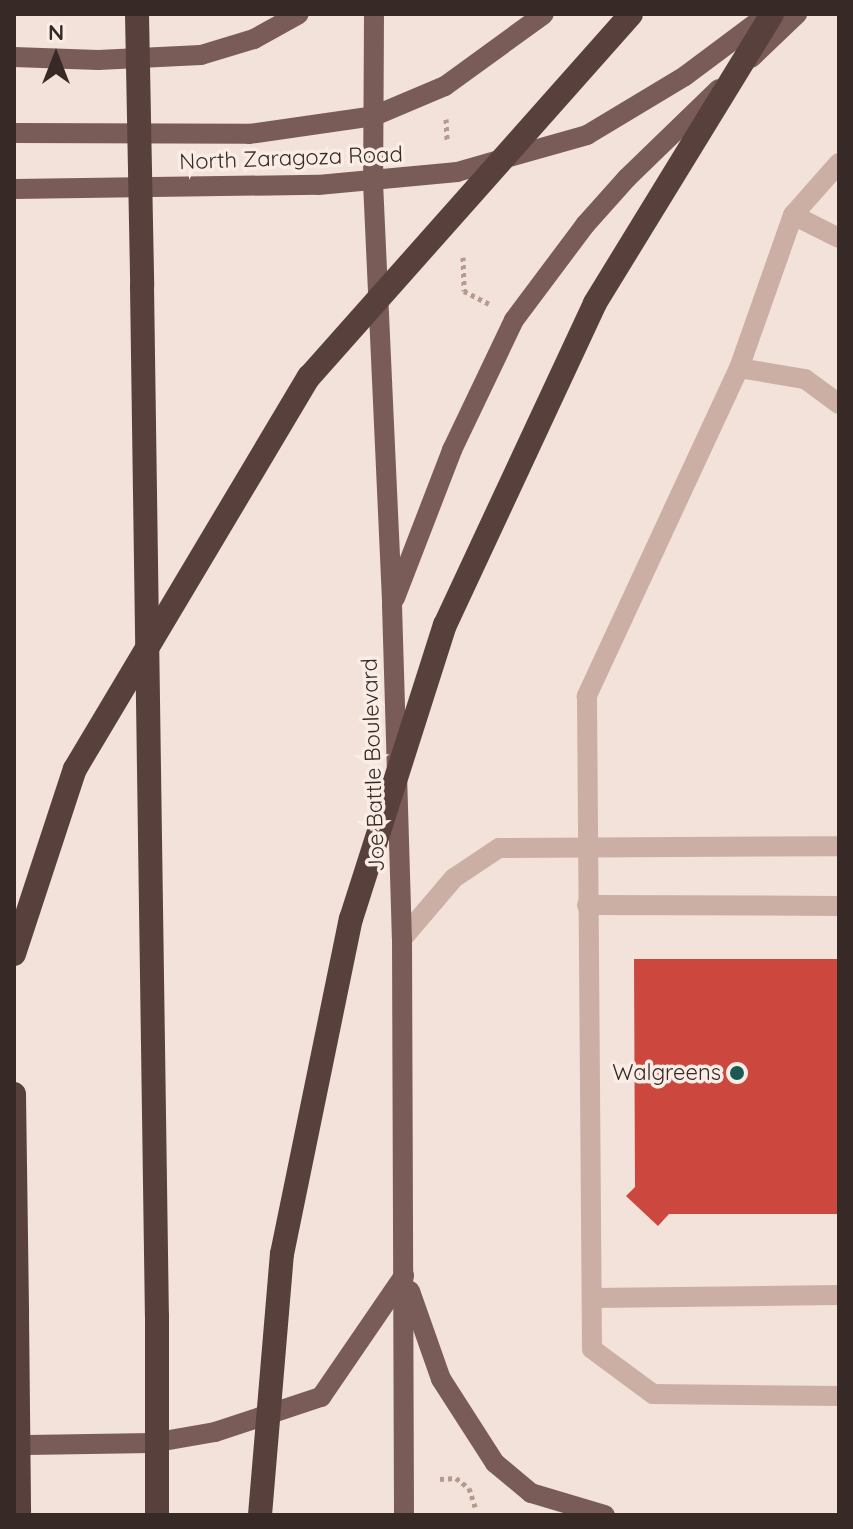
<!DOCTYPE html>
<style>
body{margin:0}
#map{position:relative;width:853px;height:1529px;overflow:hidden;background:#f3e2d9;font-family:Quicksand,sans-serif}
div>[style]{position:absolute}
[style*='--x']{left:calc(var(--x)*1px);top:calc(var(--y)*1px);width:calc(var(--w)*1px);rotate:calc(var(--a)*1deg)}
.building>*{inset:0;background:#cc473e}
.path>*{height:5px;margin-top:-2.5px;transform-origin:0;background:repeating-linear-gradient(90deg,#b7998f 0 4px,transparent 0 8px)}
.minor>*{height:20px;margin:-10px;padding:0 10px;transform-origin:10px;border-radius:10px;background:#cbafa5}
.major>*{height:20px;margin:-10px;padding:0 10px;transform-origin:10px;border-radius:10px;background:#795c57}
.highway>*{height:24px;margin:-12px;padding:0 12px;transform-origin:12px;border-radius:12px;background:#58413d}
.highway-bridge>*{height:24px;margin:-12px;padding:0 12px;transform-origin:12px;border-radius:12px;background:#58413d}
.dots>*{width:22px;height:22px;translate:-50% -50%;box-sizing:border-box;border:4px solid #faede6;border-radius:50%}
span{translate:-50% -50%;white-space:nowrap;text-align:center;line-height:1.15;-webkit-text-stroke:7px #faede6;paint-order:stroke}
.street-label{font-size:22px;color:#362926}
.poi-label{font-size:22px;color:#362926}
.right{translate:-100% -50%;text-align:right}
.frame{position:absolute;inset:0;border:16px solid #362926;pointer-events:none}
.north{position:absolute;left:16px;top:16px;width:80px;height:80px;-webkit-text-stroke:6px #faede6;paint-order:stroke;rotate:0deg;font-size:22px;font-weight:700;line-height:32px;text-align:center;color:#362926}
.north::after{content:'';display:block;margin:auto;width:28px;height:36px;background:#362926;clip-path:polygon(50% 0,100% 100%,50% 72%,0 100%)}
</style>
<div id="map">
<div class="building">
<div style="clip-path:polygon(634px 959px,839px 959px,839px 1214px,669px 1214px,658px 1226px,626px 1196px,635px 1187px)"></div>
</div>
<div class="path">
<div style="--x:446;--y:119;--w:22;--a:87"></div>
<div style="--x:463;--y:257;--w:34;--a:88"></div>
<div style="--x:464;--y:291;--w:28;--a:27"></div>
<div style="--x:440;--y:1479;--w:16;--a:-4"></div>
<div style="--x:456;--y:1478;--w:16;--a:38"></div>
<div style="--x:469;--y:1488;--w:20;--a:72"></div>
</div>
<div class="minor">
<div style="--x:839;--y:163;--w:69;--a:131.5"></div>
<div style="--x:793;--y:215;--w:162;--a:109.4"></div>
<div style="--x:739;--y:368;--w:362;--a:114.9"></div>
<div style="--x:587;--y:696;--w:653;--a:89.56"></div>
<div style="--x:592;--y:1349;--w:76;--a:36.4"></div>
<div style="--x:653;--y:1394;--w:186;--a:0.6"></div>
<div style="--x:793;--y:215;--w:51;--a:26.6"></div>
<div style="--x:739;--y:368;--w:67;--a:9.5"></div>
<div style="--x:805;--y:379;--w:42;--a:36.3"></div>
<div style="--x:587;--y:905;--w:252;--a:0.2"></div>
<div style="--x:402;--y:939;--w:80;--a:-49.6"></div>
<div style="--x:454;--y:878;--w:54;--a:-33.7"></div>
<div style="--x:499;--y:848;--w:340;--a:-0.3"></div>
<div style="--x:592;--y:1298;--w:247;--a:-0.7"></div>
</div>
<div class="major">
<div style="--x:374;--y:14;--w:168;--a:90.3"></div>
<div style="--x:373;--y:182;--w:423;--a:87.4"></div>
<div style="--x:392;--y:605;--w:334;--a:88.3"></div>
<div style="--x:402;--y:939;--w:576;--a:89.8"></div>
<div style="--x:14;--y:57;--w:84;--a:2"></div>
<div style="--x:98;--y:60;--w:103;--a:-2.8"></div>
<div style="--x:201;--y:55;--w:55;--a:-16.8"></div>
<div style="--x:254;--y:39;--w:51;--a:-29.1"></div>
<div style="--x:751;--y:58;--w:64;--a:-43.7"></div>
<div style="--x:14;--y:133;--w:235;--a:0.2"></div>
<div style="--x:249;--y:134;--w:126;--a:-8.2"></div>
<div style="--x:374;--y:116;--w:77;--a:-22.9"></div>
<div style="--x:445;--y:86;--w:122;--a:-36"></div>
<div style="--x:14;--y:189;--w:304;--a:-0.8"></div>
<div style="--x:318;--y:185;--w:140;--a:-5.3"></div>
<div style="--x:457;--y:172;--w:135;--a:-15.9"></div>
<div style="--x:587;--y:135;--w:114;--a:-31"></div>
<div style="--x:685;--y:76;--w:104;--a:-36.8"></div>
<div style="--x:395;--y:598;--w:159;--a:-68.9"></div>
<div style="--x:452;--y:450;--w:144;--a:-64.5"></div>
<div style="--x:514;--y:320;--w:119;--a:-53.2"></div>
<div style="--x:585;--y:225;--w:63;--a:-48.2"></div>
<div style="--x:627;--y:178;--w:128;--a:-44.1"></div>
<div style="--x:410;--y:1291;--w:93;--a:70.6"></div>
<div style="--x:441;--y:1379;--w:100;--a:57.3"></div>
<div style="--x:495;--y:1463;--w:47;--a:39.8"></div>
<div style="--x:531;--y:1493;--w:77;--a:16.6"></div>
<div style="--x:14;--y:1442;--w:13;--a:13"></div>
<div style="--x:27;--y:1445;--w:125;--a:-0.9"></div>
<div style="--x:152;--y:1443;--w:64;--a:-9.9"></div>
<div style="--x:215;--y:1432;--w:112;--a:-18.3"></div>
<div style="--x:321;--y:1397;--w:147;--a:-55.6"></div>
</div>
<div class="highway">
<div style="--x:142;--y:286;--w:1030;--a:89.17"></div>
<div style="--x:14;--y:1094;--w:220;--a:89.2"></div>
</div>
<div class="highway-bridge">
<div style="--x:137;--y:14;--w:272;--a:88.9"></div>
<div style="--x:14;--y:954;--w:195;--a:-71.8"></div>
<div style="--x:75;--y:769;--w:457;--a:-59.2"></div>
<div style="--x:309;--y:377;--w:485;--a:-48.4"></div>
<div style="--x:17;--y:1314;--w:201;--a:89.4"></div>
<div style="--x:157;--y:1316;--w:199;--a:90"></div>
<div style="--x:260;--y:1515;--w:262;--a:-85.2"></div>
<div style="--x:282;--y:1254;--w:342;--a:-78.4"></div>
<div style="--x:351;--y:919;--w:309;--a:-72.3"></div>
<div style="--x:445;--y:625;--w:355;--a:-65"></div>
<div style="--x:595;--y:303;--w:339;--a:-58.5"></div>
</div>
<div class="dots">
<div style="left:737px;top:1073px;background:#1a5a53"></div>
</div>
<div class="street-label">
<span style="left:291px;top:158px;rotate:-2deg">North Zaragoza Road</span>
<span style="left:373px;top:765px;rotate:-92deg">Joe Battle Boulevard</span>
</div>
<div class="poi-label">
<span class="right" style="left:721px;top:1073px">Walgreens</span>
</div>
<div class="frame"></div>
<div class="north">N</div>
</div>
